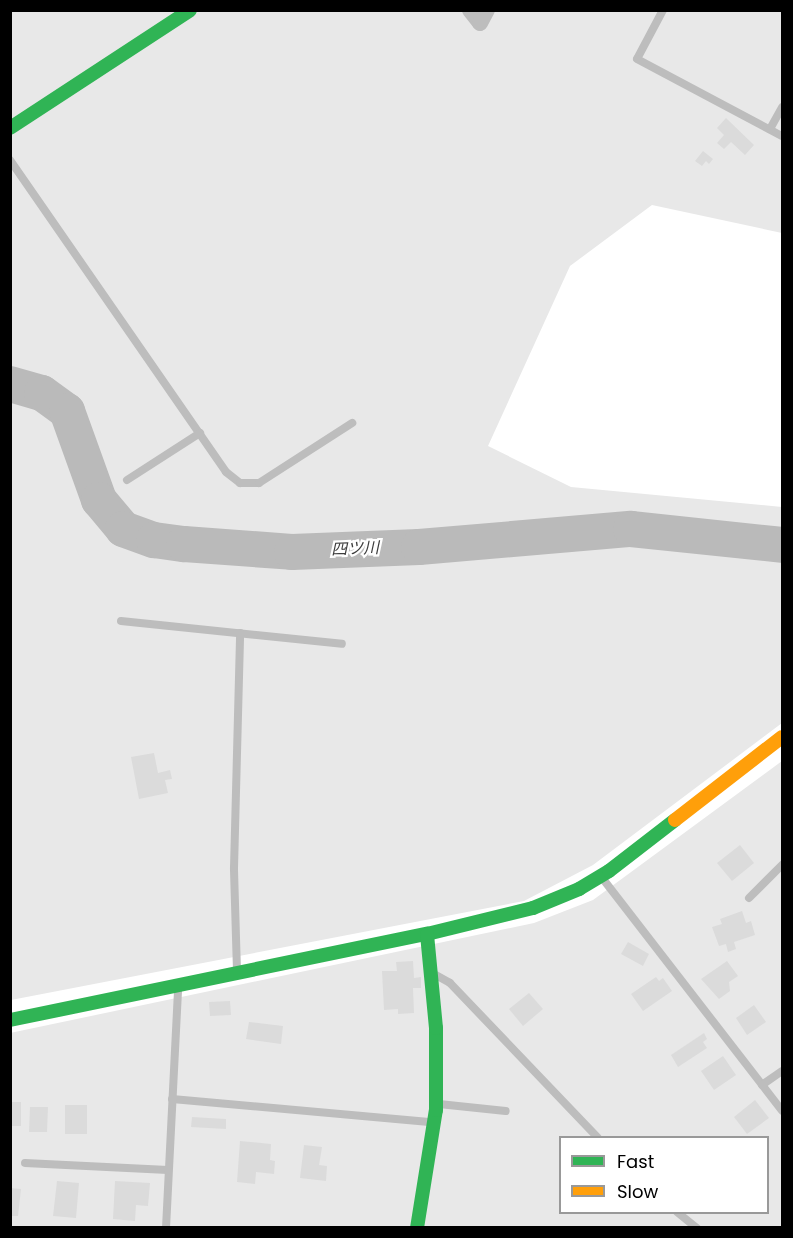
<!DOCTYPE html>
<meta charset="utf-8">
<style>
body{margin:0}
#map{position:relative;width:793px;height:1238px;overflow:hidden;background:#fff;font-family:Poppins,"Noto Sans JP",sans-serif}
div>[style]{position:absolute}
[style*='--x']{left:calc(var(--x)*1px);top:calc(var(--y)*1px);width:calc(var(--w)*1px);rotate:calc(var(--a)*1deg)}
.green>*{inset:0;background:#e8e8e8}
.river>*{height:36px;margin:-18px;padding:0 18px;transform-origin:18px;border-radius:18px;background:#bababa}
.building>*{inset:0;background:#dbdbdb}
.lane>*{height:8px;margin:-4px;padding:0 4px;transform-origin:4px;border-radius:4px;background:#bdbdbd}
.street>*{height:16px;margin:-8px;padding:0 8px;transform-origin:8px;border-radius:8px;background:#bdbdbd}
.fast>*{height:14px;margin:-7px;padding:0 7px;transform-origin:7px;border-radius:7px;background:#30b455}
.slow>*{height:14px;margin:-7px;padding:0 7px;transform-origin:7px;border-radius:7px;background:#ff9f0a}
span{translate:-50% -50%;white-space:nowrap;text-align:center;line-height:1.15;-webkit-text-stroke:4.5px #fff;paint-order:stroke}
.water-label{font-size:16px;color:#3d3d3d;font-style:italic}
.frame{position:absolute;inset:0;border:12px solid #000;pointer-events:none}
.legend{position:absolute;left:559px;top:1136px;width:210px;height:78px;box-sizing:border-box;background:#fff;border:2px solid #999;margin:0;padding:8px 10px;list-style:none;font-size:18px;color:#000}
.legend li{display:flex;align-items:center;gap:12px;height:30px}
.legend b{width:30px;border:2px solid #999}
</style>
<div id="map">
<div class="green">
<div style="clip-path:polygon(11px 11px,782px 11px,782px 233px,652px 205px,570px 266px,488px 446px,571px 487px,782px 507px,782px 723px,593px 865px,524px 901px,11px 1000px)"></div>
<div style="clip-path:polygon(evenodd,782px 761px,782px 1227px,11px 1227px,10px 1033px,534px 923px,593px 900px,782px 761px,560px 1138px,768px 1138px,768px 1212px,560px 1212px,560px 1138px)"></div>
</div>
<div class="river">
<div style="--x:10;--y:384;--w:33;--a:16"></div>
<div style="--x:42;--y:393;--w:31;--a:36"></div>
<div style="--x:67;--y:411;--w:95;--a:70.2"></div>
<div style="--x:99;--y:500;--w:38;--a:50"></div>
<div style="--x:123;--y:529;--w:33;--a:20"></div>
<div style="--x:154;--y:540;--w:30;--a:8"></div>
<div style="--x:184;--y:544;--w:108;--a:4.2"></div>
<div style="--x:292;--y:552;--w:127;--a:-2.3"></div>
<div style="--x:419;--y:547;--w:213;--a:-4.9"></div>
<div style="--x:631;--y:529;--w:152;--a:6"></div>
</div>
<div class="building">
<div style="clip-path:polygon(726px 118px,754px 145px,745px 155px,731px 142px,724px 149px,717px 143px,724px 135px,717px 128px)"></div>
<div style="clip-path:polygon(703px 151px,713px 159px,709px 164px,706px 161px,702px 166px,695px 161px)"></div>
<div style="clip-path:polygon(154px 753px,158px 773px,170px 770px,172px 779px,165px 780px,168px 793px,139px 799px,131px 757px)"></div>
<div style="clip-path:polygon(740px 845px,754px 863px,732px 881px,717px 863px)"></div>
<div style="clip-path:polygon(742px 911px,746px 923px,751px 921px,755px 935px,734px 942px,736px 949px,728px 952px,726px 944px,719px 946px,712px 927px,722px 924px,720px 919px)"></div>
<div style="clip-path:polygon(628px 942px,649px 954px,643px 966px,621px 954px)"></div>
<div style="clip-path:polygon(413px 961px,414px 978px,421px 977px,421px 988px,413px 988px,414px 1013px,398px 1014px,398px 1009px,384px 1010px,382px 971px,397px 971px,396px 962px)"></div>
<div style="clip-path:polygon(727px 961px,738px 976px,729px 982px,730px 991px,719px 999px,701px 979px)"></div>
<div style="clip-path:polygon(656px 977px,659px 981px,663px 978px,672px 991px,643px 1011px,631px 994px)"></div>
<div style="clip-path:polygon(529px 993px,543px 1009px,523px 1026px,509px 1009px)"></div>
<div style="clip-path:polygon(230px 1001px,231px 1015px,210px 1016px,209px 1002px)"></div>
<div style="clip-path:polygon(754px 1005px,766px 1022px,747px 1035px,736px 1018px)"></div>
<div style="clip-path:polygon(249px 1022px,283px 1026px,281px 1044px,246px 1039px)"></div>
<div style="clip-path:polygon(704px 1033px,707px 1039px,703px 1042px,707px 1048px,678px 1067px,671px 1055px)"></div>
<div style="clip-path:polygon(723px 1056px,736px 1075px,714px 1090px,701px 1071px)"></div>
<div style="clip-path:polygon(755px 1100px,769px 1118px,747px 1134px,734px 1117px)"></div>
<div style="clip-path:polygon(10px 1102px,21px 1102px,21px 1126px,10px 1126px)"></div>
<div style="clip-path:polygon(65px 1105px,87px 1105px,87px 1134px,65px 1134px)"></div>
<div style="clip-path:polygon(30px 1107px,48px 1107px,47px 1132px,29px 1132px)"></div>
<div style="clip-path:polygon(192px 1117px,226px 1119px,226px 1129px,191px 1127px)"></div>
<div style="clip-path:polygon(240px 1141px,271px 1144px,270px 1160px,275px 1161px,274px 1174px,256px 1172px,255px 1184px,237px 1182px)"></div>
<div style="clip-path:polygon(304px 1145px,322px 1147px,319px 1165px,327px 1166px,326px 1181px,300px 1178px)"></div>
<div style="clip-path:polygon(57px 1181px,79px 1183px,76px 1218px,53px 1216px)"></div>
<div style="clip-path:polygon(115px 1181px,150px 1183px,148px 1206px,136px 1205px,135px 1221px,113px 1219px)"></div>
<div style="clip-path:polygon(10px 1188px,21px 1189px,18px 1216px,10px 1216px)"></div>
</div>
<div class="lane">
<div style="--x:663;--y:10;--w:55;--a:118"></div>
<div style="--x:637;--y:59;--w:164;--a:28"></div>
<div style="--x:770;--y:129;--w:25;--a:-61"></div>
<div style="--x:10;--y:160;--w:379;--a:55.3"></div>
<div style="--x:226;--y:472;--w:18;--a:38"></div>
<div style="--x:240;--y:483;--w:19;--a:0"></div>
<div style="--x:259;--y:483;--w:111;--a:-32.8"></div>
<div style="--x:127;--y:480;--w:87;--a:-32.8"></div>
<div style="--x:121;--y:621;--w:222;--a:5.9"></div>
<div style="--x:603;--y:879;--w:293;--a:52.3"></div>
<div style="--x:749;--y:898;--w:47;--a:-45"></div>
<div style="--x:237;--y:971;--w:103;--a:-91.7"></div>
<div style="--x:234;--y:868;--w:235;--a:-88.5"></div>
<div style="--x:434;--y:974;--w:18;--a:29"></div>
<div style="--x:450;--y:983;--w:214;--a:46.3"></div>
<div style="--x:762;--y:1085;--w:24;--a:-35"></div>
<div style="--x:172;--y:1099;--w:261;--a:5.1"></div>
<div style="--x:439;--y:1104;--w:67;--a:6"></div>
<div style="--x:25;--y:1163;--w:143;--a:2.8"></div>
<div style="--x:677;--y:1212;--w:26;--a:39"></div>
<div style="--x:166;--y:1228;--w:240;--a:-87.1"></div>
</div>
<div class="street">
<div style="--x:470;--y:10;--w:16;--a:52"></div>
<div style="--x:480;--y:23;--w:15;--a:-62"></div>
</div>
<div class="fast">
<div style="--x:10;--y:128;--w:215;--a:-33.2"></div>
<div style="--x:10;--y:1020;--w:426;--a:-11.7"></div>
<div style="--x:427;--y:934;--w:109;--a:-13.8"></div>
<div style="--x:533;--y:908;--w:50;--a:-22.4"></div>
<div style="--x:579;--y:889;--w:35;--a:-31"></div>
<div style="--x:609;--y:871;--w:83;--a:-37.7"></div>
<div style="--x:417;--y:1228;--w:120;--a:-80.9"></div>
<div style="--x:436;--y:1110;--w:82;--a:-90"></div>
<div style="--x:436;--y:1028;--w:94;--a:-95.5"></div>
</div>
<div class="slow">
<div style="--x:675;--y:820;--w:135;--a:-37.8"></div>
</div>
<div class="water-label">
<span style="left:355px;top:549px;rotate:-2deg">四ツ川</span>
</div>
<div class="frame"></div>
<ul class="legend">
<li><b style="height:8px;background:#30b455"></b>Fast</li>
<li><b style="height:8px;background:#ff9f0a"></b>Slow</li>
</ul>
</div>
